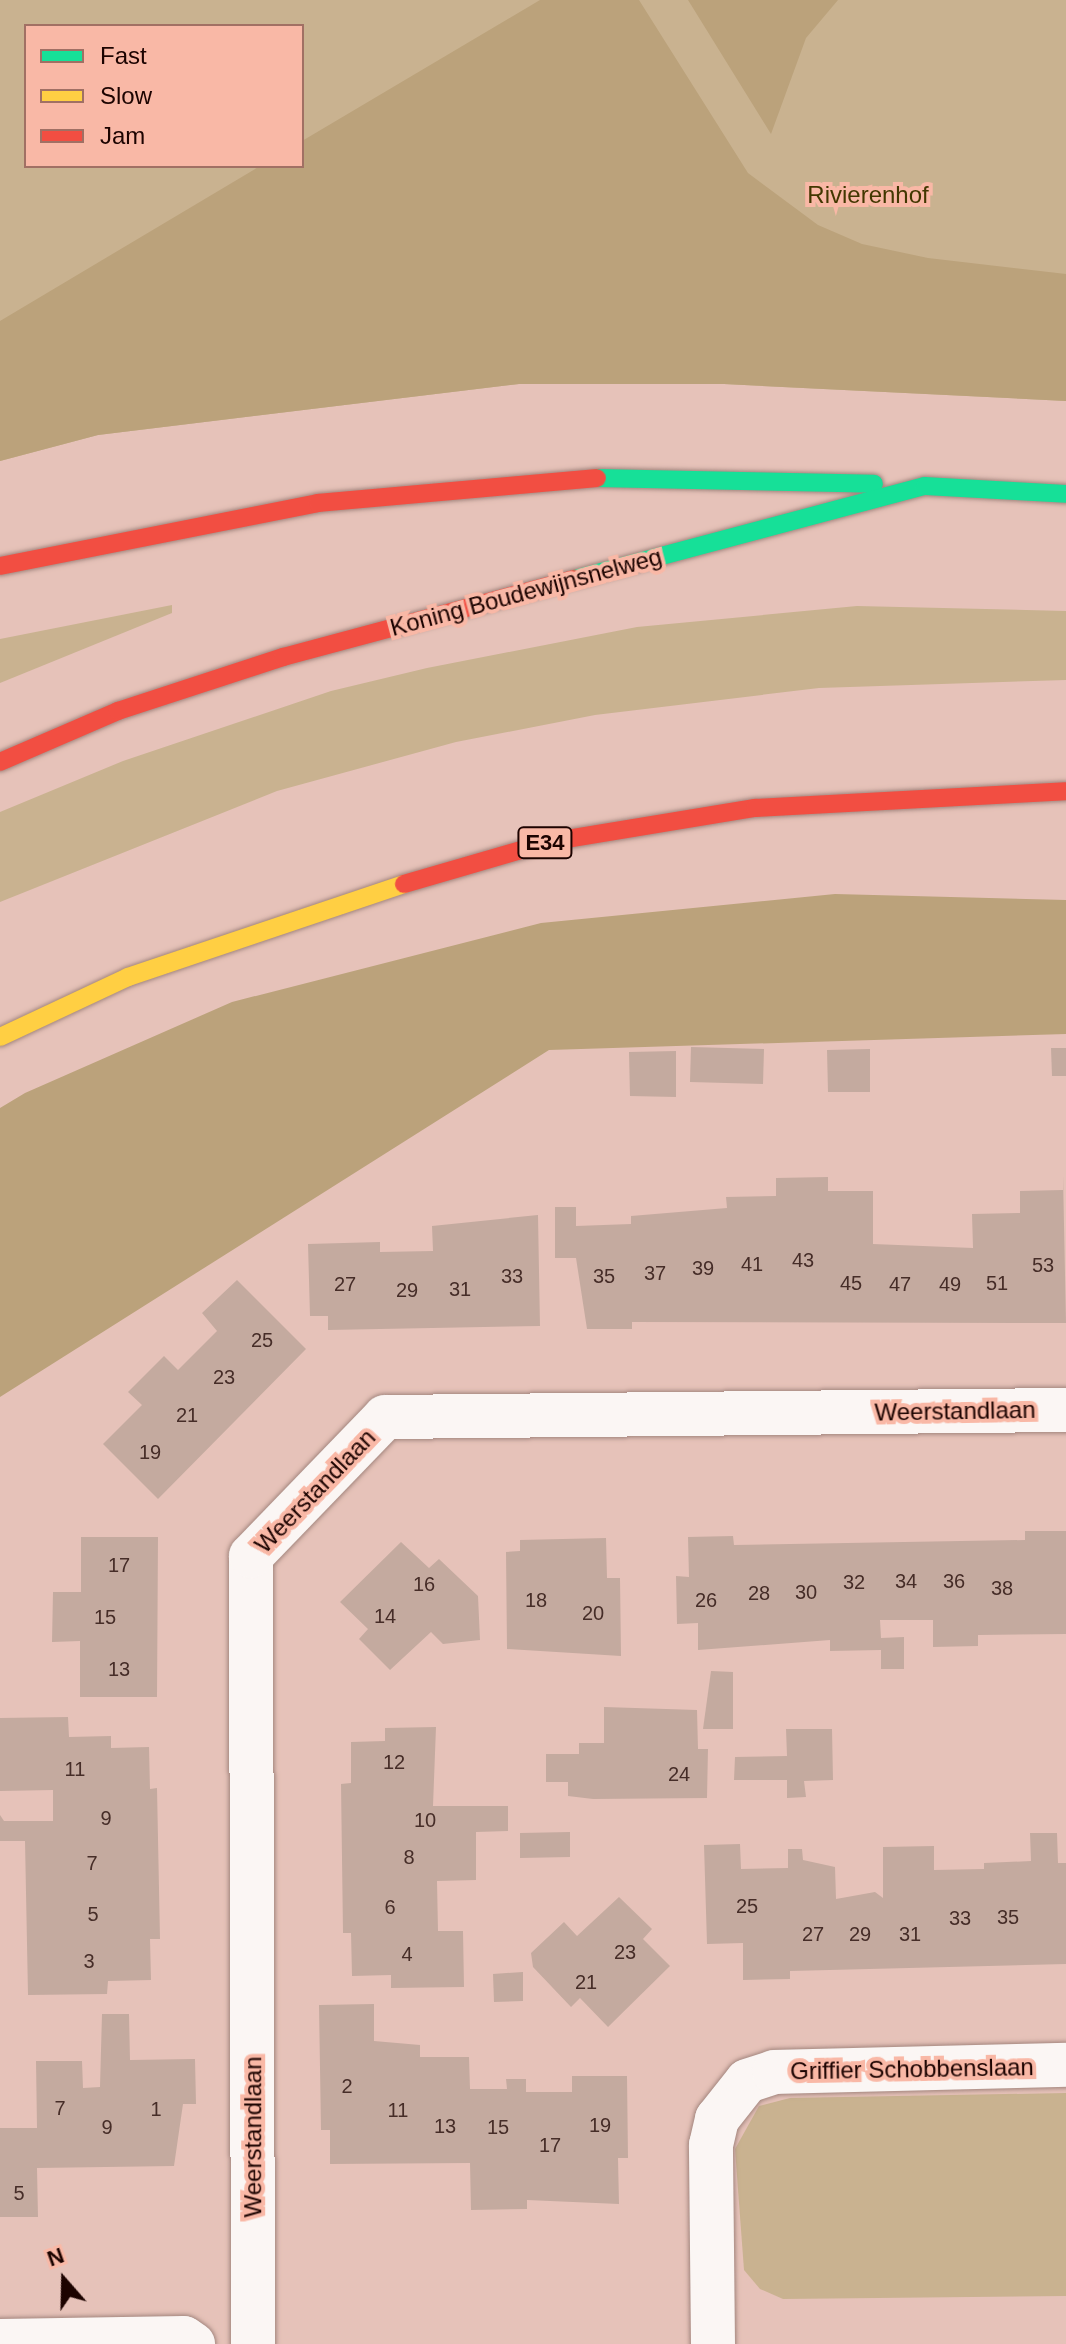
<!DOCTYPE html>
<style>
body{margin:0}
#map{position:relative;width:1066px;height:2344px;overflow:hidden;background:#e6c2b9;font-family:Arial,sans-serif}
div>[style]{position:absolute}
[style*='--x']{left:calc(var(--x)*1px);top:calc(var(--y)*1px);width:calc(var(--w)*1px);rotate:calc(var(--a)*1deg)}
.green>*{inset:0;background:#c9b290}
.forest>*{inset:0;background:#bba27b}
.building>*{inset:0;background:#c4aa9f}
.roads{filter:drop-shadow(0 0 2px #a3867e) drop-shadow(0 0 2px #a3867e)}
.street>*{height:44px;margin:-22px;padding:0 22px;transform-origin:22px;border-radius:22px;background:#fbf6f4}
.fast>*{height:18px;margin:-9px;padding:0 9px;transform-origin:9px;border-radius:9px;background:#16e098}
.slow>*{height:18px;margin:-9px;padding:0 9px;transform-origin:9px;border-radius:9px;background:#ffcf43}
.jam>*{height:18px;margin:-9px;padding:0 9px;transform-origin:9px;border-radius:9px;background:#f24e42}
span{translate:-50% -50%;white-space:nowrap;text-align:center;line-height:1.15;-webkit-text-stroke:8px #f9b8a6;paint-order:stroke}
.number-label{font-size:20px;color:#462d28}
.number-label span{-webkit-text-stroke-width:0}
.shield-label span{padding:2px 6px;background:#f9b8a6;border:2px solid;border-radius:6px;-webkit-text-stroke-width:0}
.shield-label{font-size:22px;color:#1c0300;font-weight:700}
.park-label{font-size:24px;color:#423701}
.street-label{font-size:24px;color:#1c0300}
.legend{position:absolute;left:24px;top:24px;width:280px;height:144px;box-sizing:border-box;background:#f9b8a6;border:2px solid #a17064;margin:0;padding:10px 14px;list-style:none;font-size:24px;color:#1c0300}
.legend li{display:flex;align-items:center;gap:16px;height:40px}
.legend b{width:40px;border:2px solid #a17064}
.north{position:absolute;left:24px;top:2240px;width:80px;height:80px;-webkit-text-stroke:6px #f9b8a6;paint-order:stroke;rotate:340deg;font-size:22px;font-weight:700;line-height:32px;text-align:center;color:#1c0300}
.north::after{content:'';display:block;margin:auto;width:28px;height:36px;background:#1c0300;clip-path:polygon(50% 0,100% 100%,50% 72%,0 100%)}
</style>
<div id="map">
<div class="green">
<div style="clip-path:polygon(evenodd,0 0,1066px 0,1066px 401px,724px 384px,519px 384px,98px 435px,0 461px,0 0,26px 26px,302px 26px,302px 166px,26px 166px,26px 26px)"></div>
<div style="clip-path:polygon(172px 605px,172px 613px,0 683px,0 639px)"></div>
<div style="clip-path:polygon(857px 606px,1066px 611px,1066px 680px,819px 688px,595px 715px,456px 742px,277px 791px,0 902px,0 812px,123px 761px,331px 691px,427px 668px,637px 627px)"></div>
<div style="clip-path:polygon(1066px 2093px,1066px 2296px,783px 2299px,760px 2289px,744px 2270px,735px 2149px,759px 2106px,790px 2098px)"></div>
</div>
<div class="forest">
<div style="clip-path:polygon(540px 0,639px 0,748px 173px,818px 225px,862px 244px,928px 258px,1066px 274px,1066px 401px,724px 384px,519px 384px,98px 435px,0 461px,0 321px,260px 166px,302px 166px,302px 141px)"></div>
<div style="clip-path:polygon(688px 0,838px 0,806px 38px,771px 134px)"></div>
<div style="clip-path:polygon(835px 894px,1066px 900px,1066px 1034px,549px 1050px,0 1397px,0 1108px,25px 1093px,232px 1002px,541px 923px)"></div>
</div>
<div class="building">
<div style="clip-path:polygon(691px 1047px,764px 1049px,763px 1084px,690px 1082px)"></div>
<div style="clip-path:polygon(1051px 1048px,1066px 1048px,1066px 1076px,1052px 1076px)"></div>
<div style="clip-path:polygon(870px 1049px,870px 1092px,828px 1092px,827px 1050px)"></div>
<div style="clip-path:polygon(676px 1051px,676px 1097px,630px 1096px,629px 1052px)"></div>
<div style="clip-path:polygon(1063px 1175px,1066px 1323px,632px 1322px,632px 1329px,587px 1329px,576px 1258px,555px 1258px,555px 1207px,576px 1207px,576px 1226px,631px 1224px,631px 1216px,727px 1208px,726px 1197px,776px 1196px,776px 1178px,828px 1177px,828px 1191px,873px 1191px,873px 1244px,973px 1248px,972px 1214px,1020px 1213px,1020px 1191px,1063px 1190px)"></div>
<div style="clip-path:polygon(538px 1215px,540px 1326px,328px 1330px,328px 1316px,310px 1316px,308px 1244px,380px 1242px,380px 1252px,433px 1251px,432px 1226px)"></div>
<div style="clip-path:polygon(237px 1280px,306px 1349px,158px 1499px,103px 1444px,142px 1405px,128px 1392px,164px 1356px,178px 1370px,217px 1331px,202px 1313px)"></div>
<div style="clip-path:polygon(1025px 1531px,1066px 1531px,1066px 1634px,978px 1635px,978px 1646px,933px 1647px,933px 1620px,880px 1620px,881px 1638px,904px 1637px,904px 1669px,881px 1669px,881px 1650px,830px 1651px,830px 1640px,698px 1650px,698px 1623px,677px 1624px,676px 1576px,689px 1577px,688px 1537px,733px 1536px,734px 1545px,1025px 1540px)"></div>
<div style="clip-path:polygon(81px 1537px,158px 1537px,157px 1697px,80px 1697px,80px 1641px,52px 1642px,53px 1592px,81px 1592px)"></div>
<div style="clip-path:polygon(606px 1538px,607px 1578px,620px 1578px,621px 1656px,507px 1649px,506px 1552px,520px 1551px,520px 1540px)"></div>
<div style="clip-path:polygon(401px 1542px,429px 1568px,439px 1559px,478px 1596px,480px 1640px,443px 1644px,431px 1632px,390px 1670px,359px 1639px,368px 1629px,340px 1602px)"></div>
<div style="clip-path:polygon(711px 1671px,733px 1672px,733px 1729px,703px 1729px)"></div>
<div style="clip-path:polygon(604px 1707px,697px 1710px,698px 1749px,708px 1749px,707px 1798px,593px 1799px,568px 1796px,568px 1782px,546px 1782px,546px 1754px,579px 1754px,579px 1743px,604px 1743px)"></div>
<div style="clip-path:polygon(68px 1717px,69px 1737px,111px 1736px,111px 1748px,149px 1747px,150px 1789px,157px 1788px,160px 1939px,150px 1939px,151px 1980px,108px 1981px,107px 1994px,28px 1995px,25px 1841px,0 1841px,0 1815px,4px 1821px,53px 1821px,53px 1790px,0 1791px,0 1718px)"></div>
<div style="clip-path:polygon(436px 1727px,433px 1806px,508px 1806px,508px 1831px,476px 1832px,476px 1880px,437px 1881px,438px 1931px,463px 1931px,464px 1987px,391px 1988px,391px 1975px,352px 1976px,351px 1933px,343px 1933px,341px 1784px,351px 1783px,351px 1742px,385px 1741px,385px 1728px)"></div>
<div style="clip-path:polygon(786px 1729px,832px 1729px,833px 1780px,804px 1781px,806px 1797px,787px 1798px,787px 1780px,734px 1780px,735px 1757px,787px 1756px)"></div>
<div style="clip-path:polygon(570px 1832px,570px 1857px,520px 1858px,520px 1833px)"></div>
<div style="clip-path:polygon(1030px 1833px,1057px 1833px,1058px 1863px,1066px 1863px,1066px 1964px,790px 1971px,790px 1979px,743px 1980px,743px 1943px,707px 1944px,704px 1845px,740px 1844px,741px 1869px,788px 1868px,788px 1849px,802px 1849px,803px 1860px,835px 1867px,836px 1899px,875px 1892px,883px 1898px,883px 1847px,934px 1846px,934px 1870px,984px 1869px,984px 1863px,1031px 1861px)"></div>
<div style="clip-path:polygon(619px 1897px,652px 1929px,643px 1939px,670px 1966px,608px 2027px,580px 1998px,571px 2007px,533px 1967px,531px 1953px,564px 1922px,577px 1936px)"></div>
<div style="clip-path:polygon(523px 1972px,523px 2001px,494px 2002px,493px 1974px)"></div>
<div style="clip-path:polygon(374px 2004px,374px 2041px,420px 2045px,420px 2057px,469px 2057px,470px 2089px,507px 2089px,506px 2079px,526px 2079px,526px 2092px,572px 2092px,572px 2076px,627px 2076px,628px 2158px,618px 2158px,619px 2204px,527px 2200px,527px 2209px,471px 2210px,470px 2163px,330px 2164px,330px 2130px,321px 2130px,319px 2005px)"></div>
<div style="clip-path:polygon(102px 2014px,129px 2014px,130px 2060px,195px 2059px,196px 2104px,183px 2104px,174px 2166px,37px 2168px,38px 2217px,0 2217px,0 2128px,37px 2128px,36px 2061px,82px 2061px,83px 2088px,100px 2087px)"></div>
</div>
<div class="roads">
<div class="street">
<div style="--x:0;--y:2341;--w:184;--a:-0.9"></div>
<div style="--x:184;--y:2338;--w:11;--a:34"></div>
<div style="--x:253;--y:2344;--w:788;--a:-90.15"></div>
<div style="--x:251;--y:1556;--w:193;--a:-46"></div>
<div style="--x:385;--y:1417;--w:681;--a:-0.59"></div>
<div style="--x:713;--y:2344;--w:199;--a:-90.6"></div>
<div style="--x:711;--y:2145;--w:27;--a:-77"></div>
<div style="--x:717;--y:2119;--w:48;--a:-51.7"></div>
<div style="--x:747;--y:2081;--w:28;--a:-18"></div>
<div style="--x:774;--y:2072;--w:292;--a:-1.4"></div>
</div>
<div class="fast">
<div style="--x:597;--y:478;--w:277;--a:1.2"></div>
<div style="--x:575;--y:579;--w:362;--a:-14.9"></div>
<div style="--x:925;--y:486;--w:141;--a:3.2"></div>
</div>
<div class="slow">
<div style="--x:0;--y:1037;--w:141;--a:-25.1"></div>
<div style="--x:128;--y:977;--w:291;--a:-18.6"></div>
</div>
<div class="jam">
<div style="--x:0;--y:566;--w:324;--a:-11.2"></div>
<div style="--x:318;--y:503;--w:280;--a:-5.1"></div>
<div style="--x:0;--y:762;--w:129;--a:-23.4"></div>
<div style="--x:118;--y:711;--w:174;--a:-18.1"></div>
<div style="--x:283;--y:657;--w:302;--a:-15"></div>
<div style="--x:404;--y:884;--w:151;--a:-16.2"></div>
<div style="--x:549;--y:842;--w:209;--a:-9.4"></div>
<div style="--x:755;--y:808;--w:311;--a:-3.1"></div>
</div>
</div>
<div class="number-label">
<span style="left:803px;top:1260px">43</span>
<span style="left:752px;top:1264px">41</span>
<span style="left:1043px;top:1265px">53</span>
<span style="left:703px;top:1268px">39</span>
<span style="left:655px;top:1273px">37</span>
<span style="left:512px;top:1276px">33</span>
<span style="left:604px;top:1276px">35</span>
<span style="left:851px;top:1283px">45</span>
<span style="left:997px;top:1283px">51</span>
<span style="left:345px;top:1284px">27</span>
<span style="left:900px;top:1284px">47</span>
<span style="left:950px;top:1284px">49</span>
<span style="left:460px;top:1289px">31</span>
<span style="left:407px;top:1290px">29</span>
<span style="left:262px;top:1340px">25</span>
<span style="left:224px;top:1377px">23</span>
<span style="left:187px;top:1415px">21</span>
<span style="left:150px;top:1452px">19</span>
<span style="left:119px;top:1565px">17</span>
<span style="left:906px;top:1581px">34</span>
<span style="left:954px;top:1581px">36</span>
<span style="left:854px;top:1582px">32</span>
<span style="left:424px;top:1584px">16</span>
<span style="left:1002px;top:1588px">38</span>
<span style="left:806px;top:1592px">30</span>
<span style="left:759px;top:1593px">28</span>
<span style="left:536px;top:1600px">18</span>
<span style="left:706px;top:1600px">26</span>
<span style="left:593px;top:1613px">20</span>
<span style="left:385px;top:1616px">14</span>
<span style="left:105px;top:1617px">15</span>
<span style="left:119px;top:1669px">13</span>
<span style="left:394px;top:1762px">12</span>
<span style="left:75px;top:1769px">11</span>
<span style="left:679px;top:1774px">24</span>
<span style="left:106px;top:1818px">9</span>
<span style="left:425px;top:1820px">10</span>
<span style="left:409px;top:1857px">8</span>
<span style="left:92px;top:1863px">7</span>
<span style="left:747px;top:1906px">25</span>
<span style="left:390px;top:1907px">6</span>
<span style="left:93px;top:1914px">5</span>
<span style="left:1008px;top:1917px">35</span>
<span style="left:960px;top:1918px">33</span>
<span style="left:813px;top:1934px">27</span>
<span style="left:860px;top:1934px">29</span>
<span style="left:910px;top:1934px">31</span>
<span style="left:625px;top:1952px">23</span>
<span style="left:407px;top:1954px">4</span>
<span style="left:89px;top:1961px">3</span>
<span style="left:586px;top:1982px">21</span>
<span style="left:347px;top:2086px">2</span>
<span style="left:60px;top:2108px">7</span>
<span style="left:156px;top:2109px">1</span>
<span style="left:398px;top:2110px">11</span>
<span style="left:600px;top:2125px">19</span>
<span style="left:445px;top:2126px">13</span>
<span style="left:107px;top:2127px">9</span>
<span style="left:498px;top:2127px">15</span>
<span style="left:550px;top:2145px">17</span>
<span style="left:19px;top:2193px">5</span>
</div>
<div class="shield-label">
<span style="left:545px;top:843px">E34</span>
</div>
<div class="park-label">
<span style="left:868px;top:195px">Rivierenhof</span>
</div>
<div class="street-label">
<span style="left:526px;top:592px;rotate:-15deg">Koning Boudewijnsnelweg</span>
<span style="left:955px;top:1411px;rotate:-1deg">Weerstandlaan</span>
<span style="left:315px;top:1491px;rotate:-46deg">Weerstandlaan</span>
<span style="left:912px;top:2069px;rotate:-1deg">Griffier Schobbenslaan</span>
<span style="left:253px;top:2137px;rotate:-90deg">Weerstandlaan</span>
</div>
<ul class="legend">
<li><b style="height:10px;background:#16e098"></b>Fast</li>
<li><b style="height:10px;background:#ffcf43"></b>Slow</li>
<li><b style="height:10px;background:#f24e42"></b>Jam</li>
</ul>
<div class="north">N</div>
</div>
